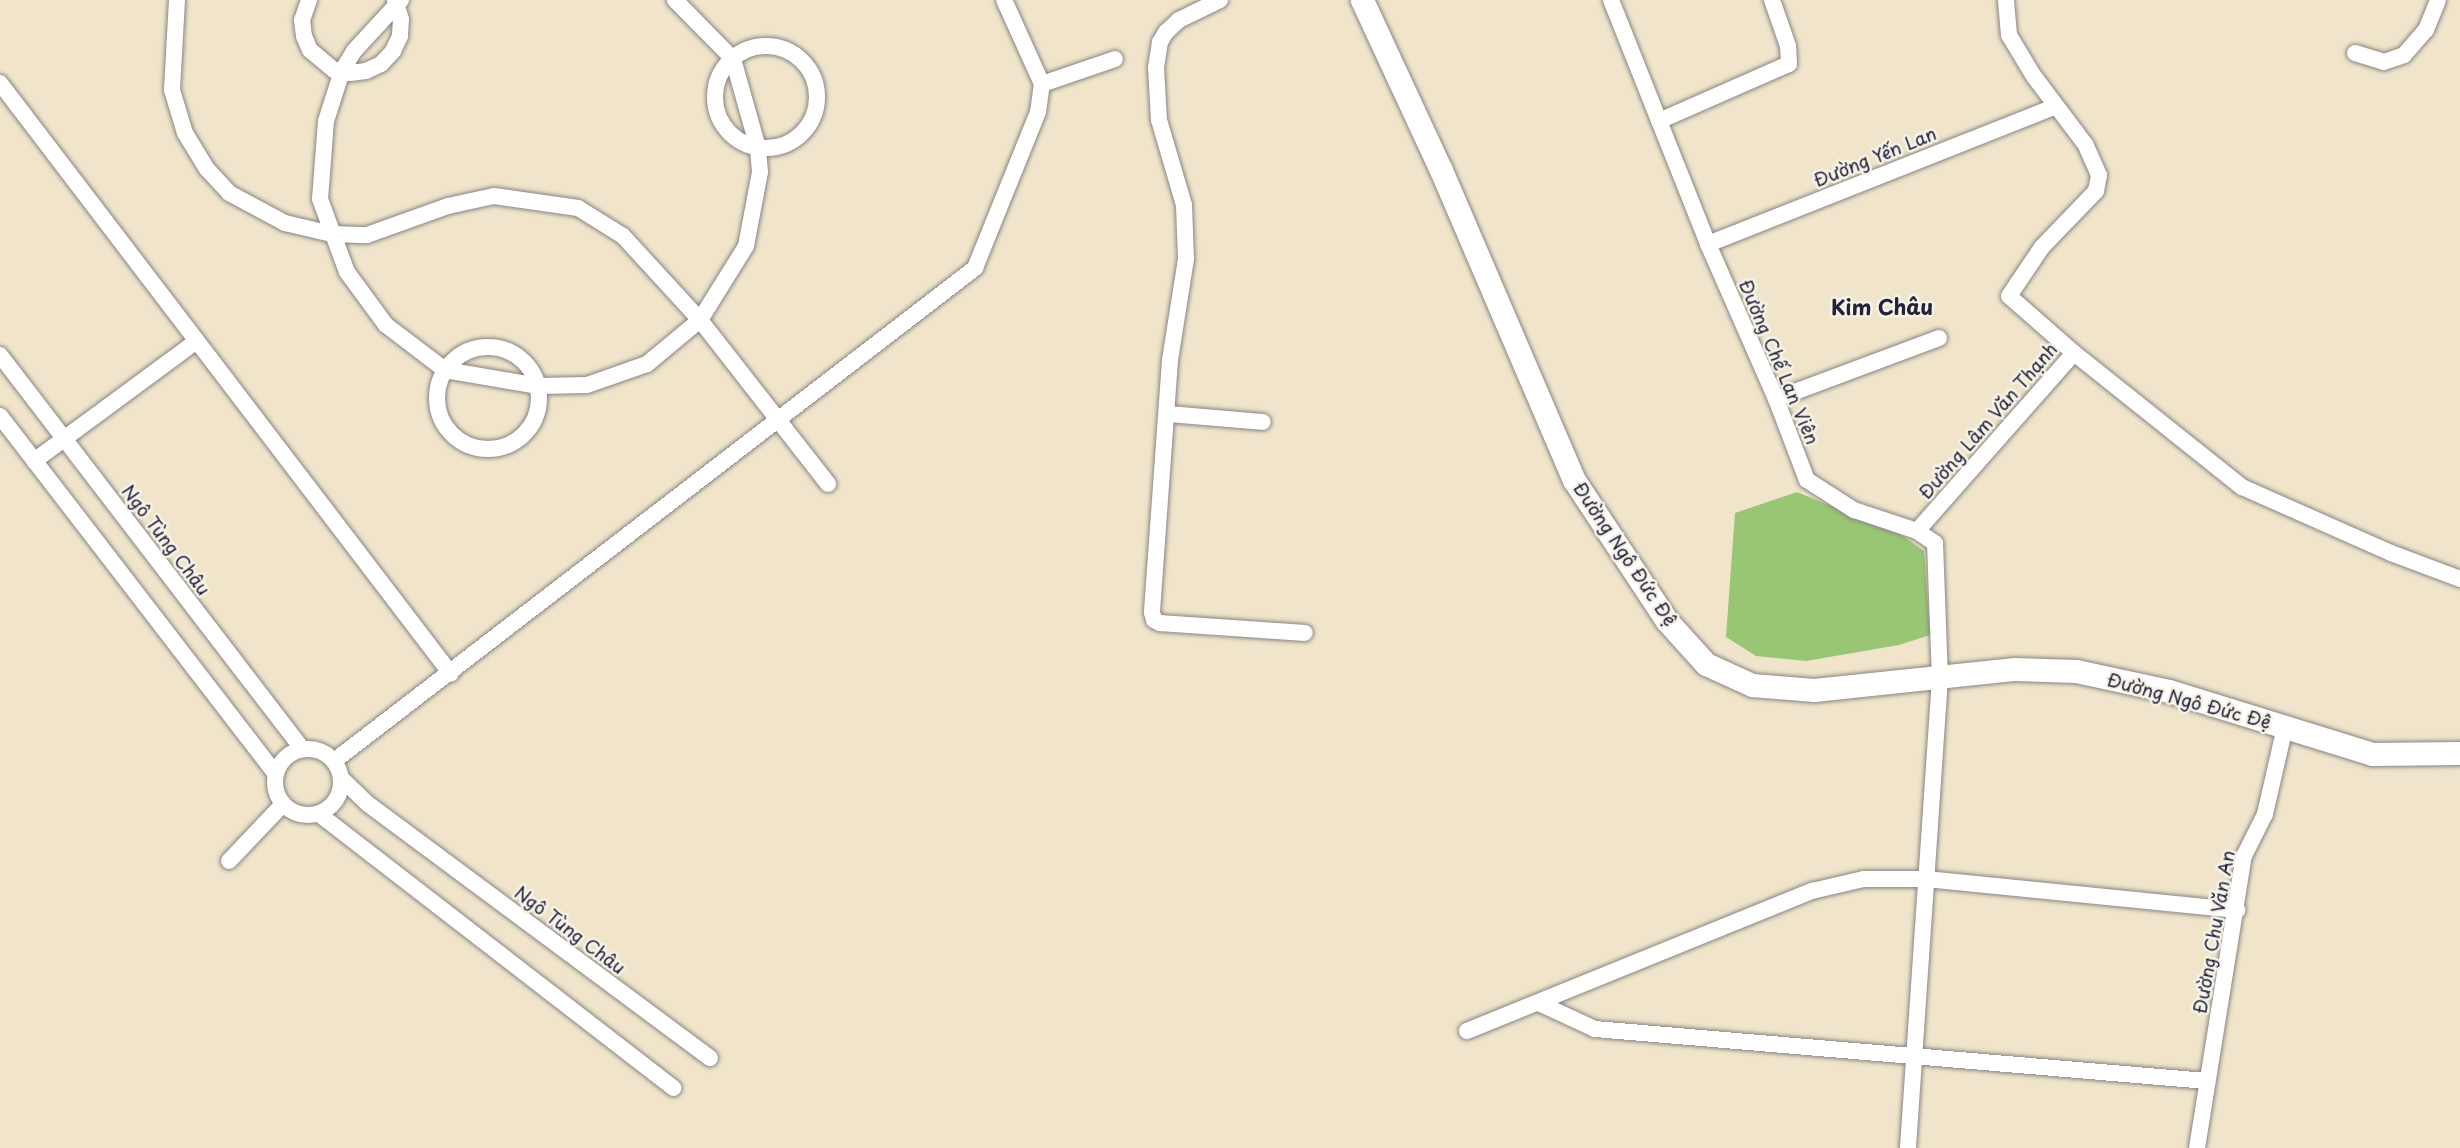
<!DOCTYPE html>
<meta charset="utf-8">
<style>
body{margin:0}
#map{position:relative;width:2460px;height:1148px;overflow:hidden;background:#f0e5cb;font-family:"Playpen Sans",sans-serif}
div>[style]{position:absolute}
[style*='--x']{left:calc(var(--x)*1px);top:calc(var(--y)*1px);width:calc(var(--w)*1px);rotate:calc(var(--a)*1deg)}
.green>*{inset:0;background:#99c674}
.roads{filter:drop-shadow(0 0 2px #898483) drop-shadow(0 0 2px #898483)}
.minor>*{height:16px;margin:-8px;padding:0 8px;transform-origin:8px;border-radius:8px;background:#fff}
.minor>.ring{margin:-8px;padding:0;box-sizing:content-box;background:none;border:16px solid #fff;border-radius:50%}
.secondary>*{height:23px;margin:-11.5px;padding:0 11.5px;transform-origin:11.5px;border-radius:11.5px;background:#fff}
span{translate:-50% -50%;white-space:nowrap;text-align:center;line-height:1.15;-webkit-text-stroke:5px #f7f3e8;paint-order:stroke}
.street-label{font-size:18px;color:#22223b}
.quarter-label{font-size:21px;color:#22223b;font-weight:700}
</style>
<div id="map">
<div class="green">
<div style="clip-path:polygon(1797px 492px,1903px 536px,1924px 551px,1930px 635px,1899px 645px,1806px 661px,1756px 656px,1726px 637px,1735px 513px)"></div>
</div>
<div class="roads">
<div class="minor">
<div style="--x:177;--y:0;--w:90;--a:93.2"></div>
<div style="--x:172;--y:90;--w:45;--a:73.2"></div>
<div style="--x:185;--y:133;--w:42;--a:58.6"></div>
<div style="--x:207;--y:169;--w:33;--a:47"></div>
<div style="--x:229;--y:193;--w:64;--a:28.2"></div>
<div style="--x:285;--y:223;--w:48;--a:13.2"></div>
<div style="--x:332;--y:234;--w:35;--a:2"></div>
<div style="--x:367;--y:235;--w:86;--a:-19.7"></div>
<div style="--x:448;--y:206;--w:47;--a:-12.3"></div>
<div style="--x:494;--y:196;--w:85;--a:8.1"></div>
<div style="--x:578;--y:208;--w:53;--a:31.9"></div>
<div style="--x:623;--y:236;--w:114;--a:47.5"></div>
<div style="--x:700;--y:320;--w:208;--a:52"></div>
<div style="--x:309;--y:0;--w:21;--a:109"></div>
<div style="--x:302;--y:20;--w:16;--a:83"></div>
<div style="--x:304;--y:36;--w:15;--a:67"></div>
<div style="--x:310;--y:50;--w:31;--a:40"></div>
<div style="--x:334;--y:70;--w:16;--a:11"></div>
<div style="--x:350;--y:73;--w:16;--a:-7"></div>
<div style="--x:366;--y:71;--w:17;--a:-25"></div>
<div style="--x:381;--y:64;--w:18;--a:-47"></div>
<div style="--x:393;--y:51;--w:17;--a:-65"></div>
<div style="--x:400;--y:36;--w:17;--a:-87"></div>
<div style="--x:401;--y:19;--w:20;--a:-108"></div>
<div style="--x:401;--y:0;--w:69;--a:132.7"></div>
<div style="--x:354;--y:51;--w:23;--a:121"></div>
<div style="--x:342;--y:71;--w:52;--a:107.7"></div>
<div style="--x:326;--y:121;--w:78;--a:94.4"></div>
<div style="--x:320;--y:199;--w:78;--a:69.7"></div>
<div style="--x:347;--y:272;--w:66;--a:53.7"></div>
<div style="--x:386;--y:325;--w:74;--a:37.3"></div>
<div style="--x:445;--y:370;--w:95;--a:9.7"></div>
<div style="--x:539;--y:386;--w:48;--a:-1.2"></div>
<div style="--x:587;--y:385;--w:64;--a:-19.3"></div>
<div style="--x:647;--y:364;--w:69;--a:-39.7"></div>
<div style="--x:700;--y:320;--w:87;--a:-58.1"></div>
<div style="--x:746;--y:246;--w:75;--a:-79.3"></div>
<div style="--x:760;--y:172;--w:24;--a:-95"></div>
<div style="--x:758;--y:148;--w:92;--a:-105.7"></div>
<div style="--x:733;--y:59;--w:83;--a:-134.5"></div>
<div style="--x:1220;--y:0;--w:46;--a:154"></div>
<div style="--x:1179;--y:20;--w:18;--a:137"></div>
<div style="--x:1166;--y:32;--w:12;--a:121"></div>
<div style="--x:1160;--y:42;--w:25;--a:99"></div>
<div style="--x:1156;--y:67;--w:53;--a:86.8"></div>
<div style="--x:1159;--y:120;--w:89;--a:73.6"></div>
<div style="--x:1184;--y:205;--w:54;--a:87.9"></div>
<div style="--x:1186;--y:259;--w:102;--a:99"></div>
<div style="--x:1170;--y:360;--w:253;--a:94.1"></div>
<div style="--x:1152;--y:612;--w:8;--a:76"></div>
<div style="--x:1154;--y:620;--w:7;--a:27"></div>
<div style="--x:1160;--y:623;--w:145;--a:3.9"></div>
<div style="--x:1611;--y:0;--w:263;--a:68.3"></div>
<div style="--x:1708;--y:244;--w:169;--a:66.3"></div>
<div style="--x:1776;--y:399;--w:87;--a:69.1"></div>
<div style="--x:1807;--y:480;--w:56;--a:32.6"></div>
<div style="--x:1854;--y:510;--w:66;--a:18.4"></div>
<div style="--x:1917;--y:531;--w:22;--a:34"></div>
<div style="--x:1935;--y:543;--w:135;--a:87.9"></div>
<div style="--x:1940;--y:678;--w:471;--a:93.9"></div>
<div class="ring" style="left:715px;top:46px;width:86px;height:86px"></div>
<div style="--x:2355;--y:53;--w:30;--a:17"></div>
<div style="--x:2384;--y:62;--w:21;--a:-19"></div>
<div style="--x:2404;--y:55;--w:33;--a:-49"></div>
<div style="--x:2426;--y:30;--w:32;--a:-68"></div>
<div style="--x:0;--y:83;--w:743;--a:52.65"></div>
<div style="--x:1042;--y:84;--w:77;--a:-18.9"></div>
<div style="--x:1659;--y:121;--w:142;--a:-23.7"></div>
<div style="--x:1789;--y:64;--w:18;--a:-93"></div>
<div style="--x:1788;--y:46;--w:49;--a:-109.2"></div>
<div style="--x:1708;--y:244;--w:374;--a:-21.6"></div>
<div class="ring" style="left:437px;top:347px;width:86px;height:86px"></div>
<div style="--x:2074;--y:353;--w:215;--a:38.6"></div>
<div style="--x:2242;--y:487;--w:163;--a:23.9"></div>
<div style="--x:2391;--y:553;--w:74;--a:20.6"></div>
<div style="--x:0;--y:355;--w:496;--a:52.5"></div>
<div style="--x:1776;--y:399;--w:174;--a:-20.5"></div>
<div style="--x:1168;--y:414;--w:95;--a:4.8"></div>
<div style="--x:0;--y:416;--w:452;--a:52.4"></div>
<div style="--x:34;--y:461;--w:202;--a:-36.4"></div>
<div style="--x:1917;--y:531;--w:237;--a:-48.6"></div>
<div style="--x:2074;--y:353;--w:86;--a:-138.8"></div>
<div style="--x:2009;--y:296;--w:59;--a:-56"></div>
<div style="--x:2042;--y:247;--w:78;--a:-46"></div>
<div style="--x:2096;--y:191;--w:16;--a:-79"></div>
<div style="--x:2099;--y:175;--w:34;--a:-114"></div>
<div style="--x:2085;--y:144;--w:86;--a:-127"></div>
<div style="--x:2033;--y:75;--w:47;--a:-121"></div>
<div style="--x:2009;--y:35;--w:35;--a:-95"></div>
<div class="ring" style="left:275px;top:749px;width:50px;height:50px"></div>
<div style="--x:334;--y:761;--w:809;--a:-37.56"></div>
<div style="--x:975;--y:268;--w:168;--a:-68"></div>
<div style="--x:1038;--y:112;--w:28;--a:-82"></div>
<div style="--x:1042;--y:84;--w:92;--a:-114.3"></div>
<div style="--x:342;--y:779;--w:36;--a:44"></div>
<div style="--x:368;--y:804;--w:426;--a:36.6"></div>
<div style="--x:319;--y:814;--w:448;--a:37.7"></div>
<div style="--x:229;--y:861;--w:79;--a:-46.5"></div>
<div style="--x:1539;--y:1003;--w:62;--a:24.9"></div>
<div style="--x:1595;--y:1029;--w:614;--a:4.86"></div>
<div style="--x:1467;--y:1031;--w:372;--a:-22.1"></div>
<div style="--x:1812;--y:891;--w:53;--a:-13"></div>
<div style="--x:1864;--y:879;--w:62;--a:0"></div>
<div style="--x:1926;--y:879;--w:313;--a:5.7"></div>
<div style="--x:2197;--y:1148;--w:296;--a:-80.9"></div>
<div style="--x:2244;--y:856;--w:47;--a:-63.4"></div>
<div style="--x:2265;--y:814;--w:89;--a:-77.1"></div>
</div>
<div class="secondary">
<div style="--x:1362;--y:0;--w:187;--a:65.1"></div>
<div style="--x:1441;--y:170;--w:337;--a:66.8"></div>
<div style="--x:1574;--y:480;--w:169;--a:56.6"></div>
<div style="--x:1667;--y:621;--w:58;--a:47.8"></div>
<div style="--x:1706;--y:664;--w:51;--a:24.5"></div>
<div style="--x:1752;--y:685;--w:62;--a:4.6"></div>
<div style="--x:1814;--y:690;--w:202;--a:-6"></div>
<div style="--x:2015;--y:669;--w:61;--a:1.9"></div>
<div style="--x:2076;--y:671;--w:95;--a:12.1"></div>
<div style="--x:2169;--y:691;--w:213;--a:17.2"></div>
<div style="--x:2372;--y:754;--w:88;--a:-0.7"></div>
</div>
</div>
<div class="street-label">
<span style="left:1875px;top:157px;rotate:-22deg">Đường Yến Lan</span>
<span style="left:1779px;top:362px;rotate:67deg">Đường Chế Lan Viên</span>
<span style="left:1988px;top:421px;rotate:-49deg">Đường Lâm Văn Thạnh</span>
<span style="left:166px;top:540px;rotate:53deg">Ngô Tùng Châu</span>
<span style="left:1625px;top:554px;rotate:56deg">Đường Ngô Đức Đệ</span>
<span style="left:2189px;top:701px;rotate:15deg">Đường Ngô Đức Đệ</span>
<span style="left:570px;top:930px;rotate:37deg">Ngô Tùng Châu</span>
<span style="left:2214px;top:932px;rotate:-80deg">Đường Chu Văn An</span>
</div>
<div class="quarter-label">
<span style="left:1882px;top:306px">Kim Châu</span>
</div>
</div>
